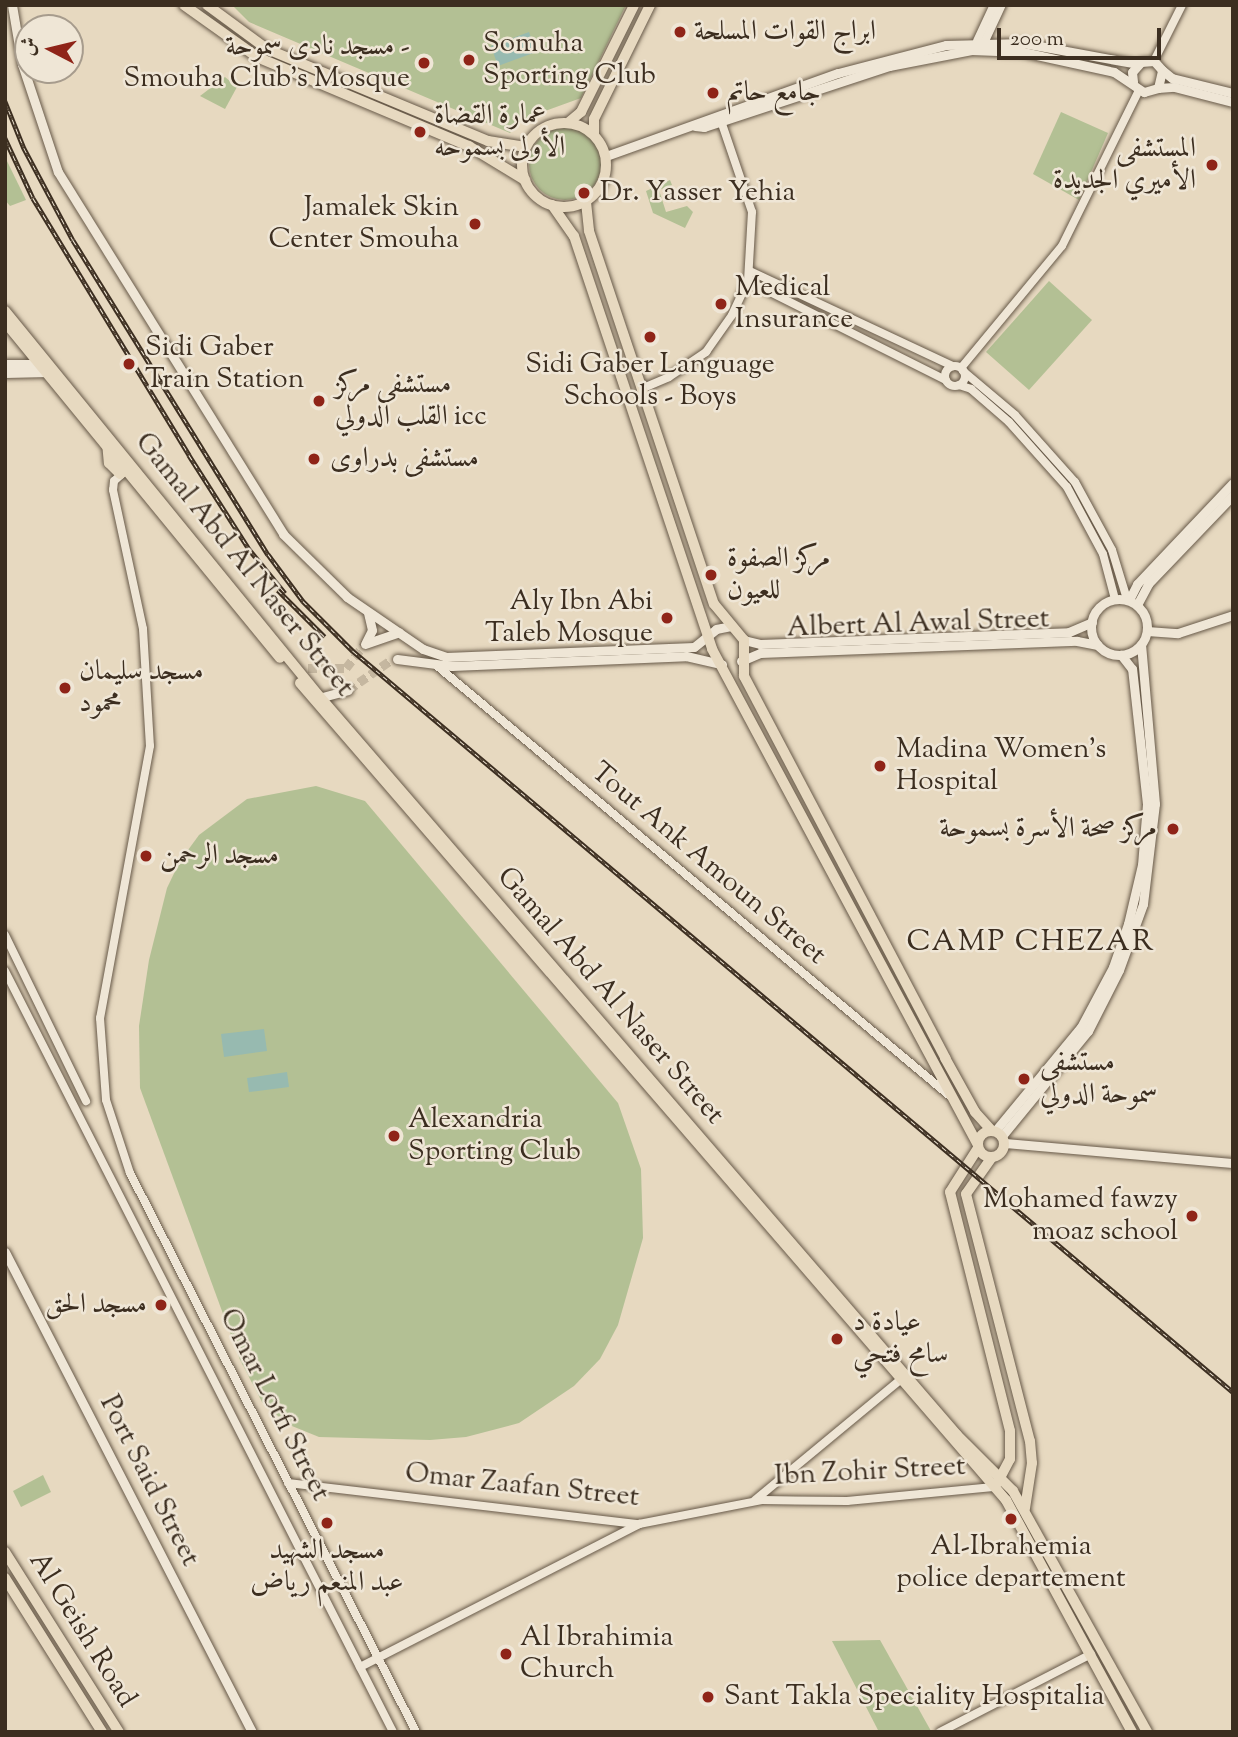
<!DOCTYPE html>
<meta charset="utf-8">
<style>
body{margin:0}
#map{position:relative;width:1238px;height:1737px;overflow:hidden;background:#e7d9c0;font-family:"Sorts Mill Goudy",Amiri,serif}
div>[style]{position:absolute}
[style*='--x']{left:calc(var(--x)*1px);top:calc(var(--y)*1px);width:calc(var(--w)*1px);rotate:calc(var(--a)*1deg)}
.green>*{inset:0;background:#b3c094}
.round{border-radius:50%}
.water>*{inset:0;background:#97bab0}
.secondary-tunnel>*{height:9px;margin-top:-4.5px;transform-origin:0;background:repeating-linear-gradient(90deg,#c5b7a0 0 9px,transparent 0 13.5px)}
.roads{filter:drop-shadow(0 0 2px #675948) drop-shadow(0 0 2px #675948)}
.tertiary>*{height:8px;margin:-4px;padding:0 4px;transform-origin:4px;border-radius:4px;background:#efe6d6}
.tertiary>.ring{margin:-4px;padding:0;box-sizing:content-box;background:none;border:8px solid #efe6d6;border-radius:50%}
.secondary>*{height:9px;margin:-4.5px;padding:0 4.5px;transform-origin:4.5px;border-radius:4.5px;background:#efe6d6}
.secondary>.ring{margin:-4.5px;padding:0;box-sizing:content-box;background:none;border:9px solid #efe6d6;border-radius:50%}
.primary>*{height:10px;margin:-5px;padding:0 5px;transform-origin:5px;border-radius:5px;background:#e7d9c0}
.primary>.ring{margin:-5px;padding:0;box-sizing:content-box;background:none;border:10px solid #e7d9c0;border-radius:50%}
.trunk>*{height:10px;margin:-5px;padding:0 5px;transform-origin:5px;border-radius:5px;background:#e7d9c0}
.rail>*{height:4.5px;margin-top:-2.25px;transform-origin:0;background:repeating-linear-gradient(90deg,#efe6d6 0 5px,#3c2e20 0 10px);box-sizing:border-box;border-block:2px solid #3c2e20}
.dots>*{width:19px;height:19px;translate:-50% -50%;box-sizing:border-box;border:4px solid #efe6d6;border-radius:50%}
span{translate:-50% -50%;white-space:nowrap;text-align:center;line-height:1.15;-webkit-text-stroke:5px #efe6d6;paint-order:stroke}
.poi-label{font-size:28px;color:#3c2e20}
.left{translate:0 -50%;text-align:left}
.right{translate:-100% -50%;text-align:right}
.street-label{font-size:28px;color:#3c2e20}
.neighbourhood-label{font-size:30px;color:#3c2e20;letter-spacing:2px}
.frame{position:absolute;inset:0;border:7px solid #3c2e20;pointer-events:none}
.north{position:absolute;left:14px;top:14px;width:70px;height:70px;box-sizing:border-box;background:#efe6d6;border:2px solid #a79c8d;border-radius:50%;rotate:277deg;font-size:19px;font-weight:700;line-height:28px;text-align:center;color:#3c2e20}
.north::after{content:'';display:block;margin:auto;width:24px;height:32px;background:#8f2418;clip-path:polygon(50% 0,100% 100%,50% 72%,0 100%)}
.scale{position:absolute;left:997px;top:28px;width:164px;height:32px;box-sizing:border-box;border:4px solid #3c2e20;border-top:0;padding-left:9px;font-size:21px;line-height:24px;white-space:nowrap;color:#3c2e20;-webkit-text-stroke:5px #efe6d6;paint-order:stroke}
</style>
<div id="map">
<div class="green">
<div style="clip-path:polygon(232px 5px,626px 5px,581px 98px,523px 119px,510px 133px,249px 22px)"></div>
<div style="clip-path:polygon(225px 77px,237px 87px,225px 109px,200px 96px)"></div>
<div style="clip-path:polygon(1061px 112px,1108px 133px,1079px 200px,1033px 174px)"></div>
<div class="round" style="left:529px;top:128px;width:72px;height:72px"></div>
<div style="clip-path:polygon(5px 157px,26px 200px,10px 206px,5px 200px)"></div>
<div style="clip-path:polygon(670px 180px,672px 185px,659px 190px,666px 212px,687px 206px,693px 212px,685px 228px,653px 213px,646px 191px)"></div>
<div style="clip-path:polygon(1049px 281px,1092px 320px,1029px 390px,986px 352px)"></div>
<div style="clip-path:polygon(316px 786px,365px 801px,618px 1103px,641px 1169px,643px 1238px,618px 1325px,600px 1359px,574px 1386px,519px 1423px,466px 1437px,430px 1440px,319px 1437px,287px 1424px,262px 1402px,240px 1360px,140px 1088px,139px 1026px,149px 960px,167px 888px,180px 861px,199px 835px,247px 799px)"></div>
<div style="clip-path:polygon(43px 1475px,51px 1492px,21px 1507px,13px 1491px)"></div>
<div style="clip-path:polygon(880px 1640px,931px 1731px,879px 1732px,832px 1641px)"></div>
</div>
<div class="water">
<div style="clip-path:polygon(529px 32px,536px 52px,498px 66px,491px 46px)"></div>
<div style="clip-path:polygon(264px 1029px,267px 1051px,224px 1057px,221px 1034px)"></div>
<div style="clip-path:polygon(287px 1072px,289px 1087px,249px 1092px,247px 1078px)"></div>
</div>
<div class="secondary-tunnel">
<div style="--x:308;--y:668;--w:38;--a:0"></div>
<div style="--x:346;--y:668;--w:31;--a:-52"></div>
<div style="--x:348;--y:690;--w:52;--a:-34.9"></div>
</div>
<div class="roads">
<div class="tertiary">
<div style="--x:977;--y:41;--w:40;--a:-65"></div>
<div style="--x:985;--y:41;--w:40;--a:-65"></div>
<div style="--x:1154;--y:61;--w:63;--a:-63.4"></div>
<div style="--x:750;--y:271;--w:224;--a:25.1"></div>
<div style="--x:748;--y:281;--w:221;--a:26.6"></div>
<div class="ring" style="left:945px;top:366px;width:12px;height:12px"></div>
<div style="--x:961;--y:368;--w:158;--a:-50.4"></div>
<div style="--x:1062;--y:246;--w:174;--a:-63.7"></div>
<div style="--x:963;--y:371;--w:68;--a:40.2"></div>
<div style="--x:1015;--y:415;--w:90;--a:48.2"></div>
<div style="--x:1075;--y:482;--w:77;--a:61.4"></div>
<div style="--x:1112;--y:550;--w:51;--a:73"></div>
<div style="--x:959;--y:385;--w:13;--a:18"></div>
<div style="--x:971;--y:389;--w:50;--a:41"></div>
<div style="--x:1009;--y:422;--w:87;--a:48.3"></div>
<div style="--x:1067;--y:487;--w:76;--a:61.8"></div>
<div style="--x:1103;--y:554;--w:47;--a:75.1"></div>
<div style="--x:641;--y:389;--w:30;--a:-23"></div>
<div style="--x:669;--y:377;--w:45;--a:-34"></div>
<div style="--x:706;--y:352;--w:45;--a:-54.9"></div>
<div style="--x:732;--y:315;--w:38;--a:-65"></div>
<div style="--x:748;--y:281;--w:69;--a:-86.7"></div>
<div style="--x:752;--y:212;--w:96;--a:-108.8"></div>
<div style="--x:124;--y:472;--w:13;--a:138"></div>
<div style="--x:114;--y:481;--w:9;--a:96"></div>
<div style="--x:113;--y:490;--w:142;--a:77.8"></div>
<div style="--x:143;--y:629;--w:117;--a:86.6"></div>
<div style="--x:150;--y:746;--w:277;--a:100.4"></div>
<div style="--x:100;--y:1018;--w:82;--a:85.8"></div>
<div style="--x:106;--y:1100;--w:77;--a:71.8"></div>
<div style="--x:130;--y:1173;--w:628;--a:62.9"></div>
<div style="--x:436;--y:665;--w:672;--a:39.99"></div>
<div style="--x:5;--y:935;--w:185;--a:64"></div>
<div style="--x:5;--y:971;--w:854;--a:62.98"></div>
<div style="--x:288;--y:1483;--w:353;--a:6.7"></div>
<div style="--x:639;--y:1524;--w:125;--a:-11"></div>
<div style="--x:762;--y:1500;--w:85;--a:0.7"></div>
<div style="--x:847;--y:1501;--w:147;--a:-5.5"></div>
<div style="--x:755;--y:1500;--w:188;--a:-39.6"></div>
<div style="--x:360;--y:1667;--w:314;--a:-27.1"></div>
<div style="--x:940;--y:1732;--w:170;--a:-27.3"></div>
</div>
<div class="secondary">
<div style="--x:12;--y:5;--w:60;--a:80.4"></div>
<div style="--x:22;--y:64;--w:114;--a:71.6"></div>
<div style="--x:58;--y:172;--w:426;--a:58.1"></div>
<div style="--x:283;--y:534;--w:90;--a:44.5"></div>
<div style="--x:347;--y:597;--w:92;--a:34.4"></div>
<div style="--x:423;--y:649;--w:24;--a:19"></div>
<div style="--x:446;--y:657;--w:248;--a:-2.3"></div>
<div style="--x:694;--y:647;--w:28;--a:-39"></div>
<div style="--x:716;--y:629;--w:15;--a:-11"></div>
<div style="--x:1162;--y:70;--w:13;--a:39"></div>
<div style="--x:1172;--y:78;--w:63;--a:13.8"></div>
<div style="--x:1158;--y:88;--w:16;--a:-4"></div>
<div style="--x:1174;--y:87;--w:61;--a:14.3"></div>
<div style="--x:695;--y:126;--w:9;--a:6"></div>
<div style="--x:704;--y:127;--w:195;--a:-18.2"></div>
<div style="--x:889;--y:66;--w:84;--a:-11"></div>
<div style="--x:971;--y:50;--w:52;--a:2.2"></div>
<div style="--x:1023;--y:52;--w:93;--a:12.4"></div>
<div style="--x:1114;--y:72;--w:36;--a:34"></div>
<div style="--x:1144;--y:92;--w:15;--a:-16"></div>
<div style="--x:1158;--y:88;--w:18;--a:-77"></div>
<div style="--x:1162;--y:70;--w:12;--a:-132"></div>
<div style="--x:1154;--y:61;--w:13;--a:176"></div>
<div style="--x:1141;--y:62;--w:13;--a:132"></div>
<div style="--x:1132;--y:72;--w:10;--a:84"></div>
<div style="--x:606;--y:156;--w:246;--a:-19.7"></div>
<div style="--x:838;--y:73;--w:112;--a:-14.5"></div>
<div style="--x:946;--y:45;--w:77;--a:-1.5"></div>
<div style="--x:1023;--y:43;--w:116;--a:10.4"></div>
<div style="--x:5;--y:364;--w:37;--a:0"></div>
<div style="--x:5;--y:373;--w:44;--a:-1.3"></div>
<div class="ring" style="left:1091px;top:599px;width:47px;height:47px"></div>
<div style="--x:1129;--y:600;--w:18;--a:-63"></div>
<div style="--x:1137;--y:584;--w:139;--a:-46.5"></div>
<div style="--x:1137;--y:605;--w:24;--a:-62"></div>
<div style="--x:1148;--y:584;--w:123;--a:-46.3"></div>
<div style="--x:1147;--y:631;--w:31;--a:4"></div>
<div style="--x:1178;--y:633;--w:58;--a:-18.1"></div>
<div style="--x:744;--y:640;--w:16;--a:14"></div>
<div style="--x:760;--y:644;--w:309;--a:-2.2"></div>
<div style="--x:1069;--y:632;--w:25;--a:-23"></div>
<div style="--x:366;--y:642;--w:13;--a:-63"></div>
<div style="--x:372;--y:630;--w:18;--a:-103"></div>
<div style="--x:365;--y:644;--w:36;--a:-19"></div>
<div style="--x:397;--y:659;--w:55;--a:7.3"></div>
<div style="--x:452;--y:666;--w:234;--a:-2.4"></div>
<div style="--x:686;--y:656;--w:37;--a:13"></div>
<div style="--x:741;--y:661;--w:21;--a:-23"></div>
<div style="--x:760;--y:653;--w:317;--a:-2.2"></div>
<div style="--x:1077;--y:641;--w:21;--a:11"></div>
<div style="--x:315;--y:699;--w:34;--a:-15"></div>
<div style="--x:995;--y:1131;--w:135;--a:-50.4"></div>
<div style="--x:1081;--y:1027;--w:68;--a:-61.9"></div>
<div style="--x:1113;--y:967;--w:46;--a:-70.8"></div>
<div style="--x:1128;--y:924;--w:61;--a:-76.7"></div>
<div style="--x:1142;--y:865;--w:61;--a:-85.3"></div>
<div style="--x:1147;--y:804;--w:136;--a:-96.3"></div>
<div style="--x:1132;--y:669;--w:18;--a:-128"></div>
<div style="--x:1002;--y:1136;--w:136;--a:-50.7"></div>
<div style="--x:1088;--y:1031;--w:68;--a:-63.1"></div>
<div style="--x:1119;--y:970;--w:70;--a:-70"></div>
<div style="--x:1143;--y:904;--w:101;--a:-83.2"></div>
<div style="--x:1155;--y:804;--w:160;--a:-95"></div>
<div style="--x:1004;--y:1143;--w:230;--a:5"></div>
<div style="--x:5;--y:1252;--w:540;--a:62.77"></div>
</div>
<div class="primary">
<div style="--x:184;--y:5;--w:90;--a:35.5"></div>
<div style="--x:257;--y:57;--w:230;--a:22.8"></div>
<div style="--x:469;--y:146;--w:66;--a:31.3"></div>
<div style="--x:207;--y:5;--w:74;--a:36.3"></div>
<div style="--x:267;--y:49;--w:239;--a:22.6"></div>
<div style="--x:488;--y:141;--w:38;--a:9"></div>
<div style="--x:569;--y:122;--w:16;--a:-40"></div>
<div style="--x:581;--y:112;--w:119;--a:-63.6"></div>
<div class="ring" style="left:522px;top:123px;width:74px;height:74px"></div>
<div style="--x:594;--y:134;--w:15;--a:-90"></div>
<div style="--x:594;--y:119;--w:127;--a:-63.8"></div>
<div style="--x:586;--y:202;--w:29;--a:84"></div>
<div style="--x:589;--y:231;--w:393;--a:71.5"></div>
<div style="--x:714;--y:604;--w:47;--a:50.2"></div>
<div style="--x:744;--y:640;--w:36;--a:90"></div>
<div style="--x:744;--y:676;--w:432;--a:62.2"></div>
<div style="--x:945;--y:1058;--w:62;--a:60.9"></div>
<div style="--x:975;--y:1112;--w:25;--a:48"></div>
<div style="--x:552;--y:205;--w:38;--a:55"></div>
<div style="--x:574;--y:236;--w:435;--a:71.5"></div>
<div style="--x:712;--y:649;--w:563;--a:61.8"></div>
<div style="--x:5;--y:311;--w:498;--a:50.8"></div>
<div style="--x:320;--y:697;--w:975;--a:49.2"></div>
<div style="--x:957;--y:1435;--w:79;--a:45"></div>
<div style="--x:1013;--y:1491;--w:276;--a:60.9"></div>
<div style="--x:5;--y:322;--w:434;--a:50.7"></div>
<div style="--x:107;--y:442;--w:21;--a:85"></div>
<div style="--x:109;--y:463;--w:16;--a:45"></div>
<div style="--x:300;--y:683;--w:1080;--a:49.17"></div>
<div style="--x:1006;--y:1500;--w:264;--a:61.5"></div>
<div class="ring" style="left:978px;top:1131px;width:16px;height:16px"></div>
<div style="--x:978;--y:1148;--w:52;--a:122.5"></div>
<div style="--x:950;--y:1192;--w:246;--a:75.9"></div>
<div style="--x:1010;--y:1431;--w:28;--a:90"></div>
<div style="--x:1010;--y:1459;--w:27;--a:118"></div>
<div style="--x:992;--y:1157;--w:45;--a:125.1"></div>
<div style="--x:966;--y:1194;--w:255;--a:75.5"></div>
<div style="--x:1030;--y:1441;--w:22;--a:85"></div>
<div style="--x:1032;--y:1463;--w:46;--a:98.8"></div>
</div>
<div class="trunk">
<div style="--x:5;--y:1552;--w:213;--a:57.7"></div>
<div style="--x:5;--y:1578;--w:182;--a:57.8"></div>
</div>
</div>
<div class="rail">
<div style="--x:5;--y:101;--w:51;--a:68"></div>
<div style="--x:24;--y:148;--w:104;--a:62"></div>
<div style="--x:73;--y:240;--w:370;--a:58.2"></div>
<div style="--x:268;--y:554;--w:59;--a:53.3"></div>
<div style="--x:303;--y:601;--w:71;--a:45"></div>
<div style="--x:353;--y:651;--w:1150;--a:40.1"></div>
<div style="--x:5;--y:138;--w:66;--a:65"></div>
<div style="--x:33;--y:198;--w:301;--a:58.7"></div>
<div style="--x:189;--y:455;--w:112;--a:57.4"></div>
<div style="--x:249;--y:549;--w:57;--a:50.7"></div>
<div style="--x:278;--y:590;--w:66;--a:45"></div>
</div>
<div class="dots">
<div style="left:680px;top:32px;background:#8f2418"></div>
<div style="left:469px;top:60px;background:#8f2418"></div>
<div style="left:424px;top:63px;background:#8f2418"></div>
<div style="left:713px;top:93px;background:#8f2418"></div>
<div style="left:420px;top:132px;background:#8f2418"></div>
<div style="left:1212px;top:165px;background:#8f2418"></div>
<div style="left:584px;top:193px;background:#8f2418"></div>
<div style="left:475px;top:224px;background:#8f2418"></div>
<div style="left:721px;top:304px;background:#8f2418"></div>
<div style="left:650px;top:337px;background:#8f2418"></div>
<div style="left:129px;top:364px;background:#8f2418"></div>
<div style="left:319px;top:401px;background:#8f2418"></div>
<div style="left:314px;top:459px;background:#8f2418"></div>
<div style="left:711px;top:575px;background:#8f2418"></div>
<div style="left:667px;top:618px;background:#8f2418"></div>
<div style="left:65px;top:688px;background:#8f2418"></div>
<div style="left:880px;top:766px;background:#8f2418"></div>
<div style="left:1173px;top:829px;background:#8f2418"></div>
<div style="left:146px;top:856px;background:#8f2418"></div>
<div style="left:1024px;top:1079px;background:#8f2418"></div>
<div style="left:394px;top:1136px;background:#8f2418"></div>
<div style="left:1192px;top:1216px;background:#8f2418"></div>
<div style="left:161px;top:1305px;background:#8f2418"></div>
<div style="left:837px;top:1339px;background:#8f2418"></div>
<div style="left:1011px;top:1519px;background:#8f2418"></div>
<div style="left:327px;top:1523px;background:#8f2418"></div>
<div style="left:506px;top:1654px;background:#8f2418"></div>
<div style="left:708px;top:1697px;background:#8f2418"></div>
</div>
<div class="poi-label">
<span class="left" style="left:694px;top:32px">ابراج القوات المسلحة</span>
<span class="left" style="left:483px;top:60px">Somuha<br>Sporting Club</span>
<span class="right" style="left:410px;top:63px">مسجد نادى سموحة -<br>Smouha Club's Mosque</span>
<span class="left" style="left:727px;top:93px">جامع حاتم</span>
<span class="left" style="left:434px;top:132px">عمارة القضاة<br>الأولى بسموحه</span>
<span class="right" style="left:1196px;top:165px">المستشفى<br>الأميري الجديدة</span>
<span class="left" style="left:600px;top:193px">Dr. Yasser Yehia</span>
<span class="right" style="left:459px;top:224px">Jamalek Skin<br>Center Smouha</span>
<span class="left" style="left:735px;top:304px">Medical<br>Insurance</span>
<span class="left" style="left:145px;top:364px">Sidi Gaber<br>Train Station</span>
<span style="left:650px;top:381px">Sidi Gaber Language<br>Schools - Boys</span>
<span class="left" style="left:335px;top:401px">مستشفى مركز<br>القلب الدولي icc</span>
<span class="left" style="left:330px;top:459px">مستشفى بدراوى</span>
<span class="left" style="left:727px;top:575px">مركز الصفوة<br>للعيون</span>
<span class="right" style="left:653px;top:618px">Aly Ibn Abi<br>Taleb Mosque</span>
<span class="left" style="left:79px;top:688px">مسجد سليمان<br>محمود</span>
<span class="left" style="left:896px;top:766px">Madina Women's<br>Hospital</span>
<span class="right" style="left:1157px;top:829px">مركز صحة الأسرة بسموحة</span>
<span class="left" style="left:160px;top:856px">مسجد الرحمن</span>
<span class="left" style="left:1040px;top:1079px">مستشفى<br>سموحة الدولي</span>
<span class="left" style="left:408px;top:1136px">Alexandria<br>Sporting Club</span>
<span class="right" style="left:1178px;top:1216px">Mohamed fawzy<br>moaz school</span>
<span class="right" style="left:147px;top:1305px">مسجد الحق</span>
<span class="left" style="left:853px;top:1339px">عيادة د<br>سامح فتحي</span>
<span style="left:1011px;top:1563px">Al-Ibrahemia<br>police departement</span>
<span style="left:327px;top:1567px">مسجد الشهيد<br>عبد المنعم رياض</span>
<span class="left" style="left:520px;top:1654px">Al Ibrahimia<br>Church</span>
<span class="left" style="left:724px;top:1697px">Sant Takla Speciality Hospitalia</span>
</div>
<div class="street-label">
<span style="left:244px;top:565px;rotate:51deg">Gamal Abd Al Naser Street</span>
<span style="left:918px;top:624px;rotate:-2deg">Albert Al Awal Street</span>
<span style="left:708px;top:864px;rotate:40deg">Tout Ank Amoun Street</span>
<span style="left:610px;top:996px;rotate:49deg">Gamal Abd Al Naser Street</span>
<span style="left:274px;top:1405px;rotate:63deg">Omar Lotfi Street</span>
<span style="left:870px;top:1472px;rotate:-3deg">Ibn Zohir Street</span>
<span style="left:149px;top:1481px;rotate:63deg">Port Said Street</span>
<span style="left:522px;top:1486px;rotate:6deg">Omar Zaafan Street</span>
<span style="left:82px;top:1630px;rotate:58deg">Al Geish Road</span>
</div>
<div class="neighbourhood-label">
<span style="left:1031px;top:943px">CAMP CHEZAR</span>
</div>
<div class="frame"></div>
<div class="north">ش</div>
<div class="scale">200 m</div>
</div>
